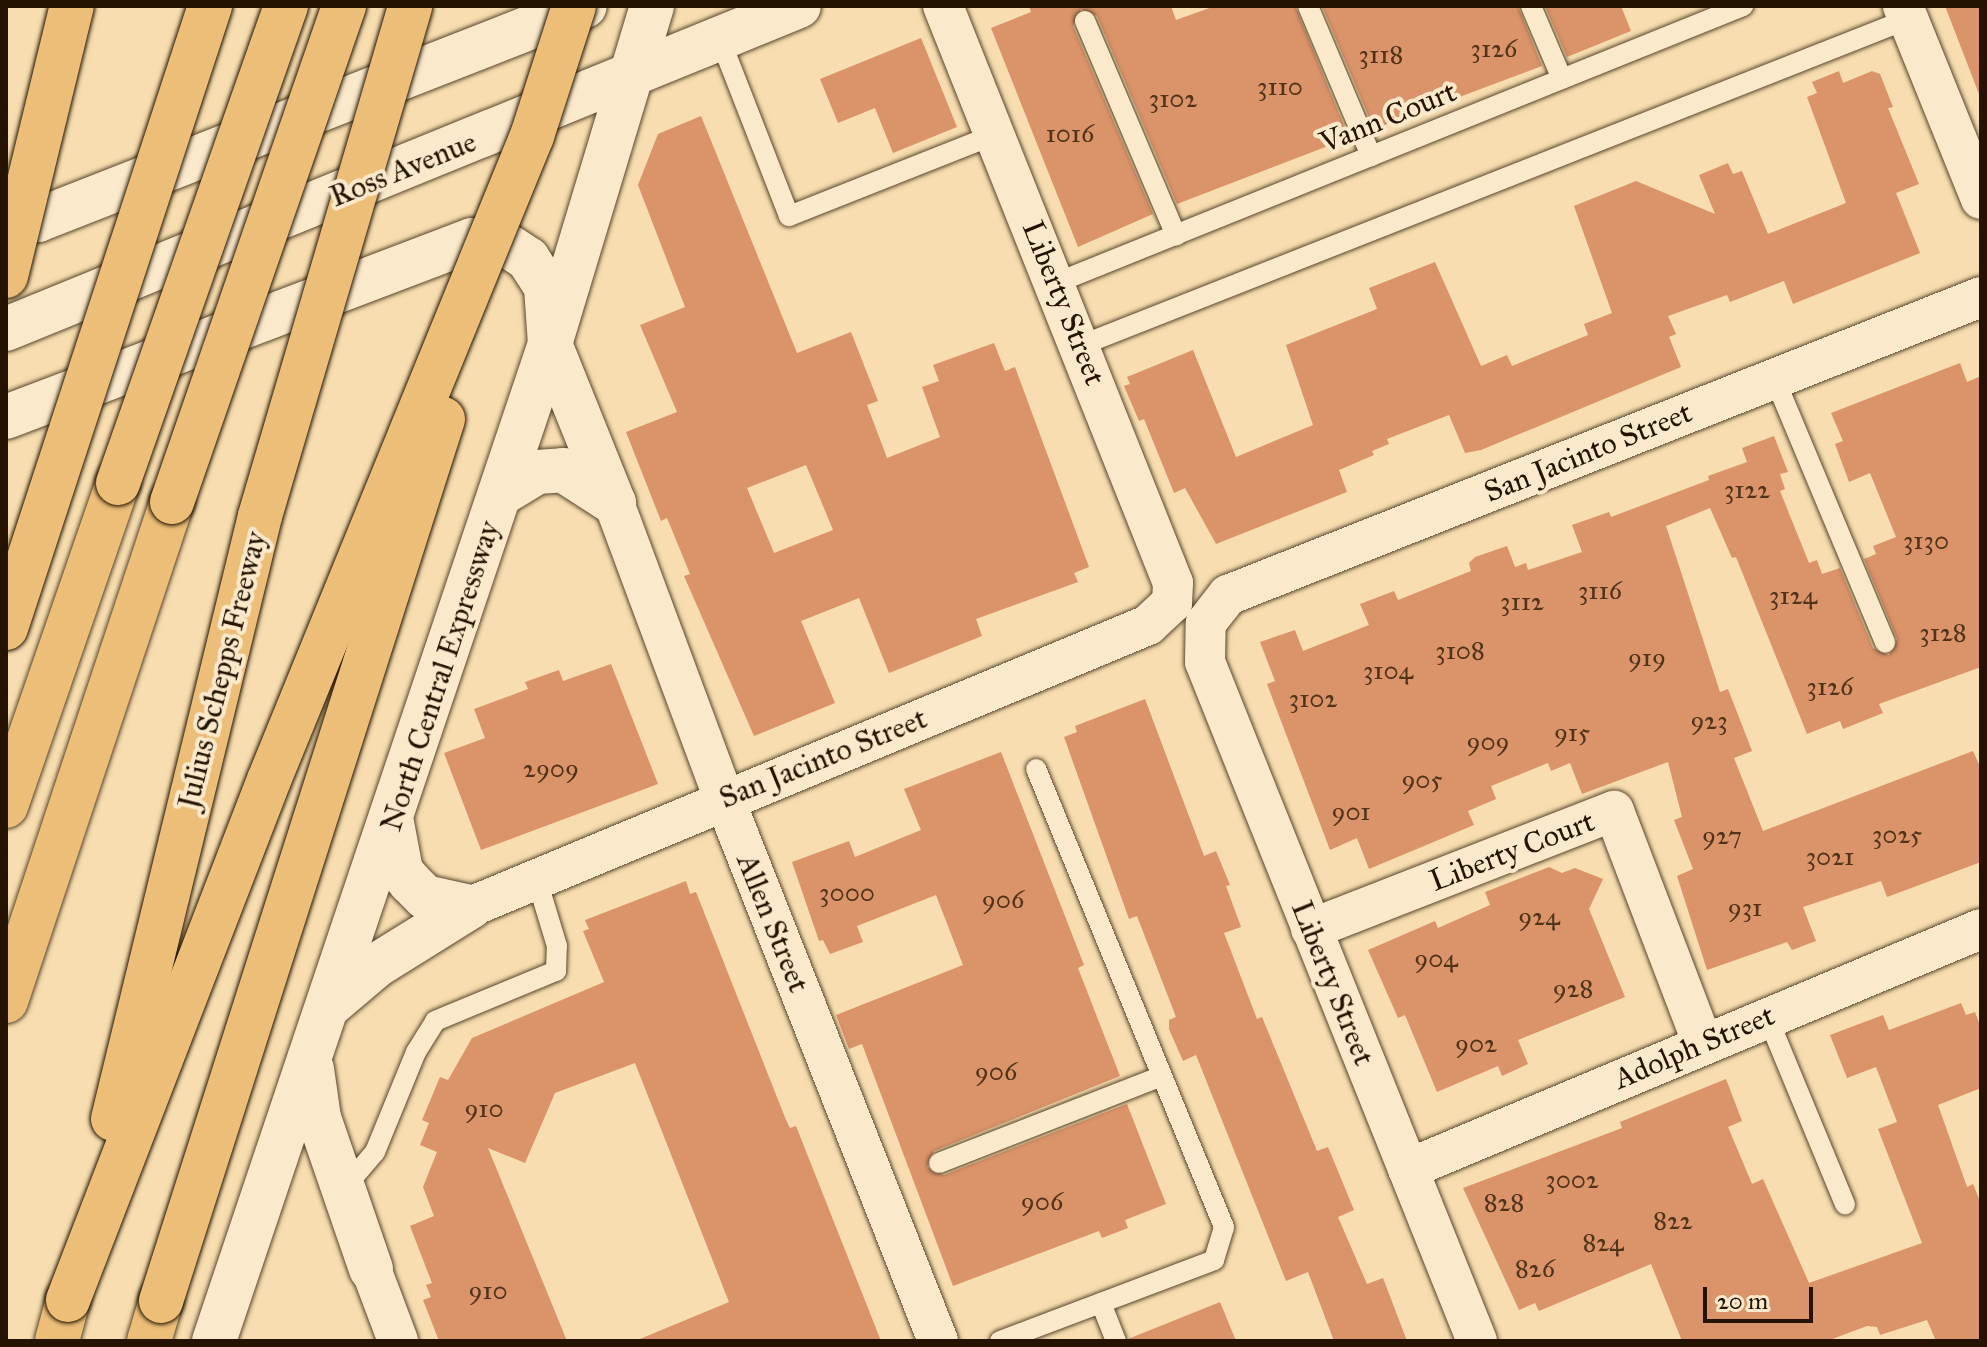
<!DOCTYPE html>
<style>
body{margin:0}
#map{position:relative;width:1987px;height:1347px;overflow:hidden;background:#f7ddaf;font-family:"IM FELL Great Primer",serif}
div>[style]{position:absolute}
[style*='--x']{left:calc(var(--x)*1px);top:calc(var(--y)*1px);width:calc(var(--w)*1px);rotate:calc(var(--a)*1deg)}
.building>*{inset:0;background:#db9369}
.roads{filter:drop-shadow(0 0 2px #58462c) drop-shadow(0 0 2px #58462c)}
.lane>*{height:20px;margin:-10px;padding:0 10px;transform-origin:10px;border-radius:10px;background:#fae9cb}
.street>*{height:40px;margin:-20px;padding:0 20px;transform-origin:20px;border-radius:20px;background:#fae9cb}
.secondary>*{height:44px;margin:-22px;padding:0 22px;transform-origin:22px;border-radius:22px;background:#fae9cb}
.highway>*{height:44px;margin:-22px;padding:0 22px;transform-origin:22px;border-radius:22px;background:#ecbe78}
.bridges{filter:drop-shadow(0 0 2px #231300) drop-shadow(0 0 2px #231300)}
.highway-bridge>*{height:44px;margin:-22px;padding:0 22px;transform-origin:22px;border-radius:22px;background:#ecbe78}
span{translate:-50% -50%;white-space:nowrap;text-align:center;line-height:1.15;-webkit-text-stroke:8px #fae9cb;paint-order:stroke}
.number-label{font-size:26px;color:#51331a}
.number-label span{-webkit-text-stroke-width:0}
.street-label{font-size:30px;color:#231300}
.frame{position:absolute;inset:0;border:8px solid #231300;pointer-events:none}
.scale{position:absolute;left:1703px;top:1287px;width:110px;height:36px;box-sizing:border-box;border:4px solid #231300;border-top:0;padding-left:10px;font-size:24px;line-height:28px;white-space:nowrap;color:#231300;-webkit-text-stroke:6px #fae9cb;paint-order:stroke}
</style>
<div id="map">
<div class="building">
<div style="clip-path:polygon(1029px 6px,1171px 6px,1176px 20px,1215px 6px,1295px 6px,1349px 138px,1177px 204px,1097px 16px,1081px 9px,1073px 26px,1153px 214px,1078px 247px,991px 28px,1031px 12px)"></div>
<div style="clip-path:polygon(1322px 6px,1518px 6px,1542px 66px,1374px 129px)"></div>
<div style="clip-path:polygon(1545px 6px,1621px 6px,1631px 31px,1567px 57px)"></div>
<div style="clip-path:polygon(1945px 6px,1981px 6px,1981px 93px,1979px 94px)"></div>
<div style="clip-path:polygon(921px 38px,957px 127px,893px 153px,875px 108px,838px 123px,820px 79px)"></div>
<div style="clip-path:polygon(1839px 71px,1843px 83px,1872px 71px,1880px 74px,1893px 107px,1888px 108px,1919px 184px,1896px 193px,1920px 253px,1793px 304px,1784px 281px,1730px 302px,1727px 295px,1668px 316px,1676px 334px,1669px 337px,1681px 367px,1481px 450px,1465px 453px,1449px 415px,1387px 439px,1389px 444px,1372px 451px,1374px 455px,1339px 470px,1347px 492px,1216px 544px,1185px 488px,1174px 493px,1144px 419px,1139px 421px,1124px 386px,1130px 384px,1127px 377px,1193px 350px,1236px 457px,1313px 425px,1286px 345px,1377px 309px,1369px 288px,1435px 262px,1481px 366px,1507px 355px,1512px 366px,1588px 335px,1584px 324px,1612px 313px,1574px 206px,1636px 181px,1715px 214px,1699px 175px,1728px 163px,1733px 174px,1742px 171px,1768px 234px,1846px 203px,1807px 97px,1817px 93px,1812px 82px)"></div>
<div style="clip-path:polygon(evenodd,701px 116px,797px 353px,851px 332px,878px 401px,867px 405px,887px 458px,940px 437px,922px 387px,939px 381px,933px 365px,994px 343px,1005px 371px,1015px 367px,1089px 567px,1074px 573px,1078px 582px,976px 619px,982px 636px,889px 673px,859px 598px,801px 621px,835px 703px,754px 736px,684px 576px,690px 574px,667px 518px,661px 521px,626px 432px,677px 412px,640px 325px,685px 307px,638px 185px,658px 134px,701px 116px,806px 465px,833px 530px,774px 553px,747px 488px,806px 465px)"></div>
<div style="clip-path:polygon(1960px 363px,1967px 382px,1981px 376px,1981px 667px,1879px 704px,1883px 713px,1843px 729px,1840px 721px,1807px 734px,1736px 557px,1732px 558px,1710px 508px,1666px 526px,1720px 692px,1728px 689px,1752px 751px,1734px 758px,1763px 831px,1973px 751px,1981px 769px,1981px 862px,1887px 897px,1881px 881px,1803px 907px,1816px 941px,1792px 950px,1787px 942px,1707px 970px,1677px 876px,1693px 869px,1674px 820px,1682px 817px,1668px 762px,1582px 794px,1570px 763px,1551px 771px,1548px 763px,1491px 786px,1496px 799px,1468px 811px,1474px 825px,1369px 869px,1357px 838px,1330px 850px,1267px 684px,1275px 681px,1260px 642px,1295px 630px,1303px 651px,1369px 625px,1360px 604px,1394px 591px,1398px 600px,1471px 571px,1469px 563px,1475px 557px,1507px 546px,1515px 567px,1526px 563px,1528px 570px,1582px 552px,1572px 525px,1609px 512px,1611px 517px,1709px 480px,1708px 476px,1747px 462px,1742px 448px,1774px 436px,1788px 472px,1780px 474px,1785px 489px,1780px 491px,1809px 563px,1817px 560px,1822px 574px,1840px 568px,1873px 648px,1889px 655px,1897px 639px,1864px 559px,1876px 554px,1873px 546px,1896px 537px,1870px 473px,1849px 482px,1835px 444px,1843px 441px,1831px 413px)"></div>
<div style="clip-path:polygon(611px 664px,658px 784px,481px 850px,444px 753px,485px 738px,474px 709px,528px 689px,525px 682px,559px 670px,563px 681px)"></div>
<div style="clip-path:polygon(1145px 699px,1204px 856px,1216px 851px,1230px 885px,1226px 886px,1241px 927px,1224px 933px,1257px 1019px,1262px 1017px,1317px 1151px,1328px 1147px,1354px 1210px,1338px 1217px,1367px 1284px,1383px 1278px,1407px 1341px,1334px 1341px,1308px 1272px,1286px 1281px,1196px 1055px,1183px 1061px,1169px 1029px,1169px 1020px,1176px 1017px,1137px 916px,1129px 919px,1064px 737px,1077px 732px,1075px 726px)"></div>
<div style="clip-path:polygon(1001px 752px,1084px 965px,1078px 968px,1120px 1076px,934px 1151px,927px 1167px,944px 1175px,1127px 1104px,1166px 1204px,1125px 1220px,1128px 1228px,1102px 1238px,1099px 1231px,953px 1286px,862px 1044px,849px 1049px,836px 1015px,963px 965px,936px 895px,857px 926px,863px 942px,830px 954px,823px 940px,819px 941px,792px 862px,849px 841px,855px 857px,921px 830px,904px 789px)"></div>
<div style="clip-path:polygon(1549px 867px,1562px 873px,1575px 868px,1603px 879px,1589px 909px,1625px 997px,1518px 1040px,1528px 1064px,1502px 1076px,1498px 1066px,1437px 1092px,1405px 1015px,1398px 1018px,1368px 950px,1435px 921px,1438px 928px,1490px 905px,1485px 892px)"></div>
<div style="clip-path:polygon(686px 881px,690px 894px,696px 892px,786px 1120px,790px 1128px,796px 1126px,881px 1341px,635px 1341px,729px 1302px,635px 1063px,555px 1093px,525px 1163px,488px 1148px,567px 1341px,439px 1341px,423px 1300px,431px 1297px,426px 1285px,432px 1283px,410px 1226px,434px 1216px,423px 1187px,437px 1152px,420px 1145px,429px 1123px,422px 1120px,440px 1077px,448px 1080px,472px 1038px,604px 982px,583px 931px,589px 929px,585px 920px)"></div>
<div style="clip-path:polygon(1961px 1003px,1966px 1015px,1975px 1012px,1981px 1028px,1981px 1088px,1938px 1105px,1967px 1187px,1973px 1184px,1981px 1204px,1981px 1341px,1936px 1341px,1927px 1320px,1880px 1335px,1877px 1327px,1867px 1326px,1827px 1341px,1682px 1341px,1651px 1264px,1539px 1311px,1535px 1303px,1519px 1310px,1463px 1188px,1622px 1128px,1620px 1122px,1726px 1079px,1742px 1121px,1728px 1127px,1752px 1184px,1763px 1179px,1809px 1283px,1922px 1243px,1878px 1129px,1897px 1122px,1876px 1067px,1847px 1078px,1830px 1035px,1883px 1015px,1889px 1030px)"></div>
<div style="clip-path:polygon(1220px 1302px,1236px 1341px,1129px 1341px,1128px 1339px)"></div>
</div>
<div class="roads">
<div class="lane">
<div style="--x:1308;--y:6;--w:163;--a:67.2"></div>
<div style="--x:1531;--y:6;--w:79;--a:67"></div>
<div style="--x:1085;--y:21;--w:233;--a:67"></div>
<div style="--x:720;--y:39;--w:190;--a:68.7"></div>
<div style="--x:789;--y:216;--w:223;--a:-21.6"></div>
<div style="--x:1056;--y:283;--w:741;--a:-21.96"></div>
<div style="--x:1082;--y:345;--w:888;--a:-21.54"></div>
<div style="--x:1774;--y:377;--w:288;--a:67.3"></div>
<div style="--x:1767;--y:1016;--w:204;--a:67.5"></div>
<div style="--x:939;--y:1163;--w:239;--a:-21.3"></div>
<div style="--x:345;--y:1187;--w:46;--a:-49.4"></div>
<div style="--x:375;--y:1152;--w:108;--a:-67.7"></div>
<div style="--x:416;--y:1052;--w:36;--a:-58"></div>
<div style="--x:435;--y:1021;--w:131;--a:-22.5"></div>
<div style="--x:556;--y:971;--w:25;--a:-88"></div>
<div style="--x:557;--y:946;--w:69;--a:-106.9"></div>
<div style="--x:1101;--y:1303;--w:41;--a:68.5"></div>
<div style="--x:1000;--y:1341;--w:229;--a:-20.7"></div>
<div style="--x:1214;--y:1260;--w:34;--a:-73"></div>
<div style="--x:1224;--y:1227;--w:495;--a:-112.3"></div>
</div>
<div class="street">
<div style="--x:1903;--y:6;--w:208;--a:68"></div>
<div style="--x:614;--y:503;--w:315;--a:69.6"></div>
<div style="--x:724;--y:798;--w:584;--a:68.49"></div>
<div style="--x:470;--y:907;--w:734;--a:-22.58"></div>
<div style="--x:1148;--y:625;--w:33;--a:-43"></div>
<div style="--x:1172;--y:603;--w:20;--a:-87"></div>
<div style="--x:1173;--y:583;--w:621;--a:-111.73"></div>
<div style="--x:1311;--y:929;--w:325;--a:-21.3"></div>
<div style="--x:1614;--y:811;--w:249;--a:69.1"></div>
<div style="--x:1408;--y:1169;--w:621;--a:-22.73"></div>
<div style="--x:371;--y:1269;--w:77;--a:69.4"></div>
<div style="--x:1477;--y:1341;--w:731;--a:-111.83"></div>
<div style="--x:1205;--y:662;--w:39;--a:-89"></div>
<div style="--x:1206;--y:623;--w:36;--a:-52"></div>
<div style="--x:1228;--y:595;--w:810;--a:-21.59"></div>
</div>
<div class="secondary">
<div style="--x:6;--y:219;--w:32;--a:2"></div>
<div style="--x:38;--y:220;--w:587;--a:-21.37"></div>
<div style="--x:6;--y:329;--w:856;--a:-22.16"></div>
<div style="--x:6;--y:417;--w:498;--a:-20.8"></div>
<div style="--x:472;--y:240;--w:30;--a:4"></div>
<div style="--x:502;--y:242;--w:31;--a:33"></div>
<div style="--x:528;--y:259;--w:33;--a:57"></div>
<div style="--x:546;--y:287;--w:57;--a:86"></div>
<div style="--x:550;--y:344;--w:171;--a:68.1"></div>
<div style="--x:501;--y:494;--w:42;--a:-31.4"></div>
<div style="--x:537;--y:472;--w:26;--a:-4"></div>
<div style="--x:563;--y:470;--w:61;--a:32.9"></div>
<div style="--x:392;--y:823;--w:49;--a:79.4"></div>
<div style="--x:401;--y:871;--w:14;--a:51"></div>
<div style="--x:410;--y:882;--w:21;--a:45"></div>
<div style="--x:425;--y:897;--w:46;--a:12.5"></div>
<div style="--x:331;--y:1004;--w:60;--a:-40.3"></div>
<div style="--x:377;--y:965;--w:110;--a:-31.9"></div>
<div style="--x:312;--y:1069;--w:49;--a:81.9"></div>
<div style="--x:319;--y:1118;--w:160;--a:71"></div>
<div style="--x:214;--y:1341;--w:1052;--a:-71.38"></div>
<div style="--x:550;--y:344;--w:353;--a:-73.2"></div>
</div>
<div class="highway">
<div style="--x:6;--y:806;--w:342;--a:-70.9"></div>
<div style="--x:6;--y:1001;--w:526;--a:-71.6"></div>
<div style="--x:57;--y:1341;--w:42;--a:-75"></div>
<div style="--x:149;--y:1341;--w:42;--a:-73.3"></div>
</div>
</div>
<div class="bridges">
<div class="highway-bridge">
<div style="--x:6;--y:276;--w:278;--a:-76.3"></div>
<div style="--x:118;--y:483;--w:506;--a:-70.6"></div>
<div style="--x:172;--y:502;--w:525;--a:-70.87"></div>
<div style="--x:6;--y:628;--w:655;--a:-71.84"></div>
<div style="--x:113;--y:1119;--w:621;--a:-76.3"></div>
<div style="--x:260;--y:516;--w:531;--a:-73.58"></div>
<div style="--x:68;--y:1300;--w:557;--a:-68.87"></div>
<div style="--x:269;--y:780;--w:696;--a:-67.79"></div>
<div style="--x:532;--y:136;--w:137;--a:-72.1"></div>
<div style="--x:161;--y:1301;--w:926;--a:-72.27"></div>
</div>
</div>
<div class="number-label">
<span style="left:1494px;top:49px">3126</span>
<span style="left:1381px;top:55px">3118</span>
<span style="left:1280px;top:87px">3110</span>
<span style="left:1173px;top:99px">3102</span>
<span style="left:1070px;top:134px">1016</span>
<span style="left:1747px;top:490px">3122</span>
<span style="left:1926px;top:541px">3130</span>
<span style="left:1600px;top:591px">3116</span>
<span style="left:1793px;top:596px">3124</span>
<span style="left:1522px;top:602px">3112</span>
<span style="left:1943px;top:633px">3128</span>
<span style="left:1460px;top:651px">3108</span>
<span style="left:1647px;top:658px">919</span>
<span style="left:1388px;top:671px">3104</span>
<span style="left:1830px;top:687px">3126</span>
<span style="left:1313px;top:699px">3102</span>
<span style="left:1709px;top:721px">923</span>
<span style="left:1572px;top:733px">915</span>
<span style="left:1488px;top:742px">909</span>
<span style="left:551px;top:769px">2909</span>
<span style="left:1422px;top:780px">905</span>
<span style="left:1351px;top:812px">901</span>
<span style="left:1897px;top:835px">3025</span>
<span style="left:1722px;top:836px">927</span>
<span style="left:1830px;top:857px">3021</span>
<span style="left:847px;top:893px">3000</span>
<span style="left:1003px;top:900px">906</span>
<span style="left:1745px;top:908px">931</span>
<span style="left:1539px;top:917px">924</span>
<span style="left:1436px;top:959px">904</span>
<span style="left:1573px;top:989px">928</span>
<span style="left:1476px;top:1044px">902</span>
<span style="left:996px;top:1072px">906</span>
<span style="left:484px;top:1109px">910</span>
<span style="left:1572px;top:1180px">3002</span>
<span style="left:1042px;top:1202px">906</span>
<span style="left:1504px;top:1203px">828</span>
<span style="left:1673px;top:1221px">822</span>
<span style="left:1603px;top:1243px">824</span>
<span style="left:1535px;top:1269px">826</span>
<span style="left:488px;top:1291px">910</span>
</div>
<div class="street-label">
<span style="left:1388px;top:117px;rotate:-22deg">Vann Court</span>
<span style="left:403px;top:169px;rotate:-22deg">Ross Avenue</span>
<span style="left:1064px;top:303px;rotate:68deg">Liberty Street</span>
<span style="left:1588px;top:452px;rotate:-22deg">San Jacinto Street</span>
<span style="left:222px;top:670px;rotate:-76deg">Julius Schepps Freeway</span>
<span style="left:440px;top:676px;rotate:-72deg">North Central Expressway</span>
<span style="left:823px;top:758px;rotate:-22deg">San Jacinto Street</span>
<span style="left:1512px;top:851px;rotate:-21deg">Liberty Court</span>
<span style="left:773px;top:923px;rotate:68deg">Allen Street</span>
<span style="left:1333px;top:983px;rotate:68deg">Liberty Street</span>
<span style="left:1694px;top:1047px;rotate:-23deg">Adolph Street</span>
</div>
<div class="frame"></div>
<div class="scale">20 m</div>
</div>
